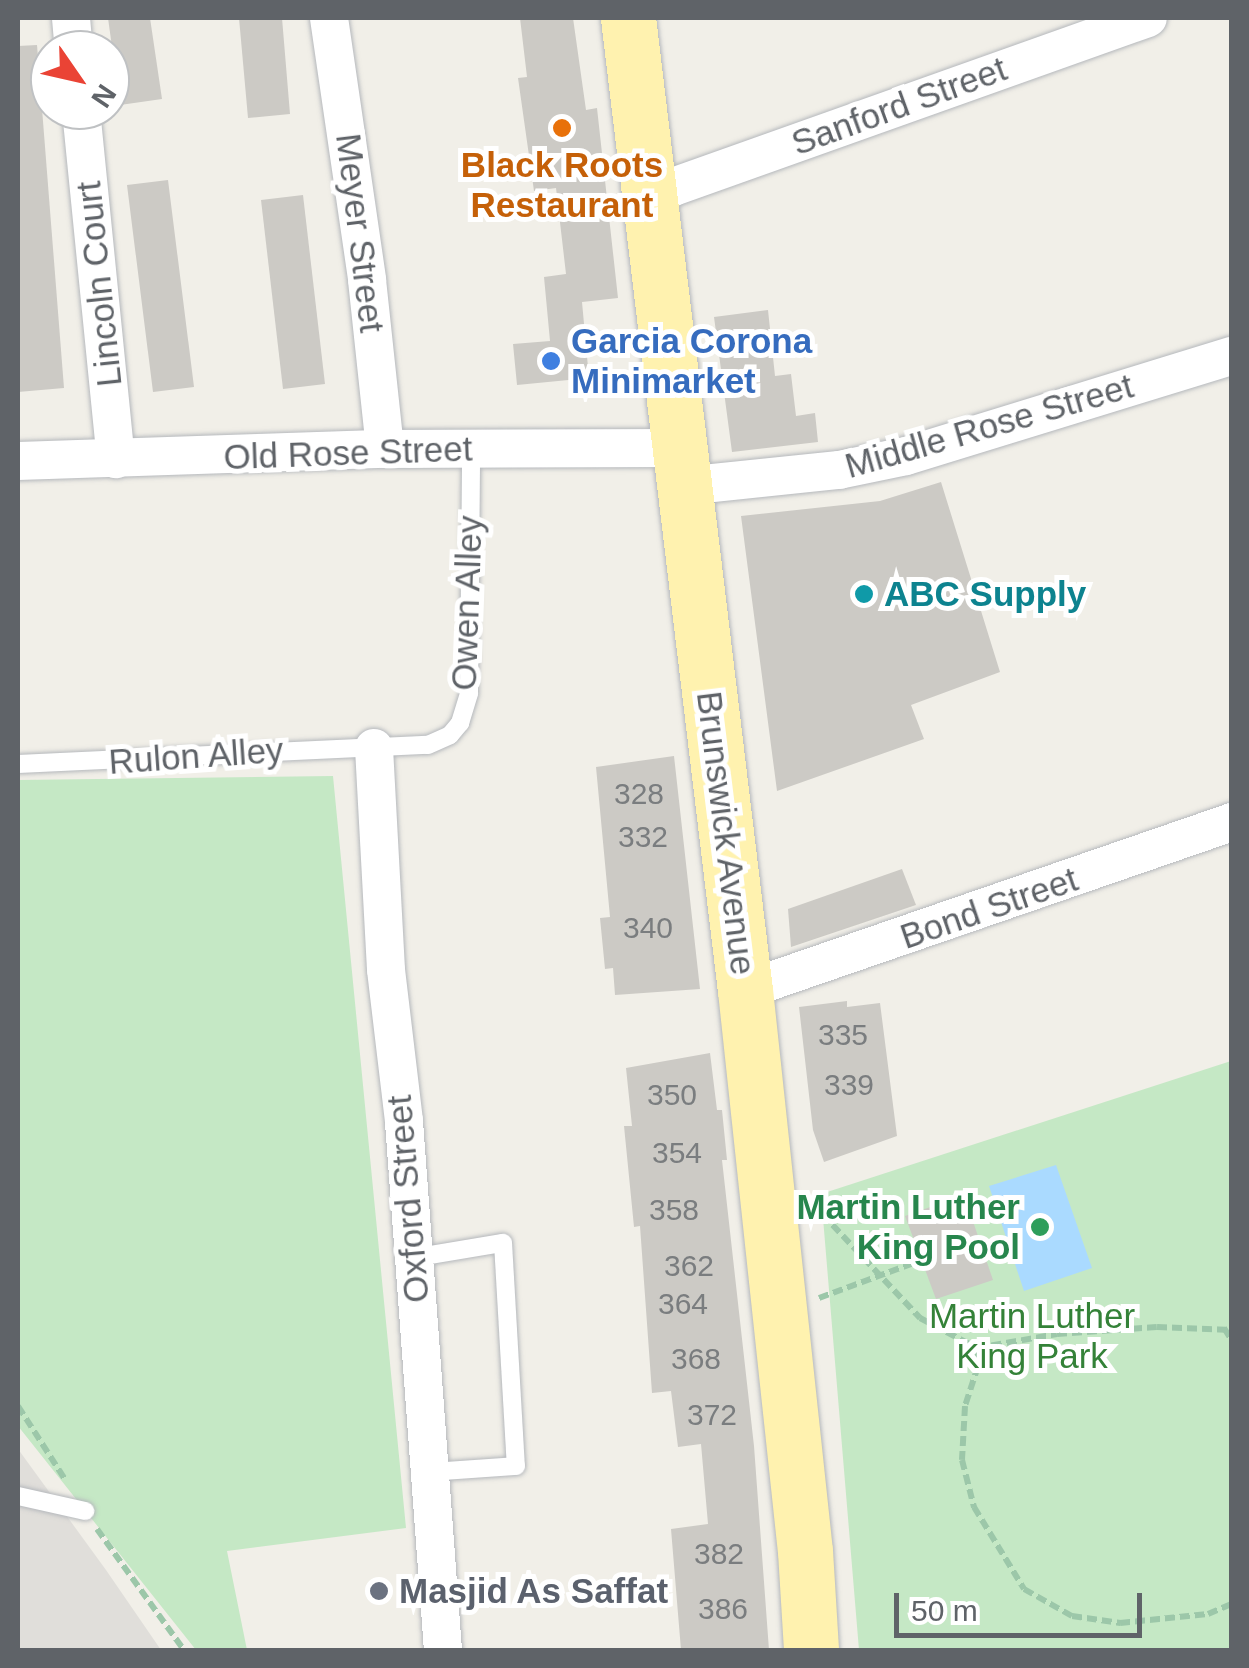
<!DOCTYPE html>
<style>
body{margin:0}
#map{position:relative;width:1249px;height:1668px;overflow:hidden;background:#f1efe8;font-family:Helvetica,sans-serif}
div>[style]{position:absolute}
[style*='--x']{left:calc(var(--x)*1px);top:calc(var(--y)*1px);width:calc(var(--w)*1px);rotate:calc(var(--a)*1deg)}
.industrial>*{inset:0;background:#e0deda}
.green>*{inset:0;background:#c5e8c5}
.water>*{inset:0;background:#aadaff}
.building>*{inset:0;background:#cccac5}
.path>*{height:6px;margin-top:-3px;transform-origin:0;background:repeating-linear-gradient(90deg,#9cc7a9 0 10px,transparent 0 15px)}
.roads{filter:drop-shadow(0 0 2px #b5b8bc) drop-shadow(0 0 2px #b5b8bc)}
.lane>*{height:18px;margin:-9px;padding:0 9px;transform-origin:9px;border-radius:9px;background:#fff}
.street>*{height:38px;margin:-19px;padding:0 19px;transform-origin:19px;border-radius:19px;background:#fff}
.primary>*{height:55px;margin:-27.5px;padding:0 27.5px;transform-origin:27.5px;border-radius:27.5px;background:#fff2af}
.dots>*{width:28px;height:28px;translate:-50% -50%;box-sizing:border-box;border:5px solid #fff;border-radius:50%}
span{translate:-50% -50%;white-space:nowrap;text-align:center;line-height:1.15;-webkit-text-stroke:10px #fff;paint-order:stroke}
.number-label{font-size:30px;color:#7a7d7f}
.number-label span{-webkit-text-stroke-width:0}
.street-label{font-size:35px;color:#5f6368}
.food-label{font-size:35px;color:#c56008;font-weight:700}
.shop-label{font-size:35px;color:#366cbe;font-weight:700}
.left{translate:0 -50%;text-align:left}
.culture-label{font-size:35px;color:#0d838f;font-weight:700}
.leisure-label{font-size:35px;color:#27864d;font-weight:700}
.right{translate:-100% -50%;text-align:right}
.park-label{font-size:35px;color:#348238}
.worship-label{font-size:35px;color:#5b616d;font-weight:700}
.frame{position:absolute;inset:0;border:20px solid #5f6368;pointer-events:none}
.north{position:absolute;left:30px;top:30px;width:100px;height:100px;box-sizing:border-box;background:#fff;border:2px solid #bfc1c3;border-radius:50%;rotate:124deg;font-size:28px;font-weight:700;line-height:40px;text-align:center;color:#5f6368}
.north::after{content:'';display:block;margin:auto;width:35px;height:45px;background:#ea4335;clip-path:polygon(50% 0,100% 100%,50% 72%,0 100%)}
.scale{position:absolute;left:894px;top:1593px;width:248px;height:45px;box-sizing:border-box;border:5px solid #5f6368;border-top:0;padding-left:12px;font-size:30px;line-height:35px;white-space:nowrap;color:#5f6368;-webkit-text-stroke:8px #fff;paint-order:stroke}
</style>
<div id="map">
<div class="industrial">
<div style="clip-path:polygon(18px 1449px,106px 1570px,161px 1650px,18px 1650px)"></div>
</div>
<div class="green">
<div style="clip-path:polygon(333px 776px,406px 1528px,227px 1551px,247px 1650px,196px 1650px,18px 1426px,18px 780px)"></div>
<div style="clip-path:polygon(1231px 1061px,1231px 1650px,859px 1650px,821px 1194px)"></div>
</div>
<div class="water">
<div style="clip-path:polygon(1056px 1165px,1092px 1268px,1024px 1291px,989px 1186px)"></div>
</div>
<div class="building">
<div style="clip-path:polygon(108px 18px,150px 18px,162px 99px,120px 105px)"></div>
<div style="clip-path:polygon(239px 18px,282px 18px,290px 114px,248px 118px)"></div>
<div style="clip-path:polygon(520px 18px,573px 18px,586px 110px,597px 108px,618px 298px,582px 302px,589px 378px,517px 385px,513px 344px,550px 341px,544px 277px,566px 274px,556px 188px,534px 191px,518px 78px,527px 77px)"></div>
<div style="clip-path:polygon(37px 45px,64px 388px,18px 392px,18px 46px)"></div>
<div style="clip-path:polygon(168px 180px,194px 387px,153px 392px,127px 185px)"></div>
<div style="clip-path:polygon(303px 195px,325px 384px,283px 389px,261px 200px)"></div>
<div style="clip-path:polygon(768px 310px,775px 376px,791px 374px,796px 416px,815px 413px,818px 442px,732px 452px,714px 317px)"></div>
<div style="clip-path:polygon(941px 482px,1000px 672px,911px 705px,924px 739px,777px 791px,741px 516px,880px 501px)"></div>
<div style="clip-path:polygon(674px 756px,700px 989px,615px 995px,613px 968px,605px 969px,600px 918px,610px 917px,596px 767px)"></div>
<div style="clip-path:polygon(902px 869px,916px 905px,791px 947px,788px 909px)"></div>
<div style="clip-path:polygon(847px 1001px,847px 1007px,880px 1003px,897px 1136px,824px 1162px,813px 1130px,799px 1007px)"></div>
<div style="clip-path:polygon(710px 1053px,717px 1110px,722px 1110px,727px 1160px,722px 1160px,754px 1446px,769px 1650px,681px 1650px,671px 1529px,708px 1524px,701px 1444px,678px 1447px,671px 1391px,652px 1393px,640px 1226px,634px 1227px,624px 1126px,632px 1126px,626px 1068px)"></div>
<div style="clip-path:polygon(964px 1195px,993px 1280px,936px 1299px,905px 1216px)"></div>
</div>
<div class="path">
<div style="--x:812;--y:1203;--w:158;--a:46.8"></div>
<div style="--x:920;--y:1318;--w:64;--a:27.8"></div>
<div style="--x:977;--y:1348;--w:81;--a:-9.9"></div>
<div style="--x:1057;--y:1334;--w:100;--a:-4"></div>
<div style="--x:1157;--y:1327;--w:75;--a:2.3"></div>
<div style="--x:819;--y:1298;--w:110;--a:-20.3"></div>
<div style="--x:1224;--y:1328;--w:15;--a:58"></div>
<div style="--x:977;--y:1348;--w:18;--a:87"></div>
<div style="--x:978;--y:1366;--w:42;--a:108"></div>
<div style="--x:965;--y:1406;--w:54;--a:93.2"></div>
<div style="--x:962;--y:1460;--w:49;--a:75.7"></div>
<div style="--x:974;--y:1507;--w:96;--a:58.6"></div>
<div style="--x:1024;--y:1589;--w:55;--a:29.4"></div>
<div style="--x:1072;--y:1616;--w:49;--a:8.3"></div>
<div style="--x:1120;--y:1623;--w:88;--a:-5.8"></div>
<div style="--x:1208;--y:1614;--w:26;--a:-23"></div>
<div style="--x:18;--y:1406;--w:89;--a:57.4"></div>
<div style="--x:97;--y:1529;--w:149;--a:54.3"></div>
</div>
<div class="roads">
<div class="lane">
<div style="--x:18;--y:764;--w:410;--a:-2.7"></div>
<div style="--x:428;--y:745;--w:24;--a:-24"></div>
<div style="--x:450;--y:735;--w:16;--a:-50"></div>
<div style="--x:460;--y:723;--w:31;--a:-73"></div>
<div style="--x:469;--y:693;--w:244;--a:-89.5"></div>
<div style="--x:413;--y:1258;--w:91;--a:-9.5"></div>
<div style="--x:503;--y:1243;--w:223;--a:86.7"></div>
<div style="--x:516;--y:1466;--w:86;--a:176"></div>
<div style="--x:18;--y:1496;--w:69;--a:12.6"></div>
</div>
<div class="street">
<div style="--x:71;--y:18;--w:32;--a:85"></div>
<div style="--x:329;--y:18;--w:265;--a:81.7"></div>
<div style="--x:367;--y:280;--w:170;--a:83.9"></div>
<div style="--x:81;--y:110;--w:351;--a:84.3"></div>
<div style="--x:649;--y:191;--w:24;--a:-9"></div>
<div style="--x:673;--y:187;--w:504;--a:-19.59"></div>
<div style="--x:18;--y:461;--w:367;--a:-1.9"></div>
<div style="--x:385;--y:449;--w:294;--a:-0.2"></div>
<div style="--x:684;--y:486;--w:156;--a:-5.9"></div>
<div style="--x:839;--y:470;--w:68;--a:-11.8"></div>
<div style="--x:906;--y:456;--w:341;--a:-17.1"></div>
<div style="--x:374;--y:748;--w:222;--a:86.9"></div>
<div style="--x:386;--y:970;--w:153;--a:83.2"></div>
<div style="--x:404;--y:1122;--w:529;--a:85.78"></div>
<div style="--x:745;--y:990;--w:515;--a:-19.03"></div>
</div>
<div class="primary">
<div style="--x:628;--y:18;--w:979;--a:83.14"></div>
<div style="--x:745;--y:990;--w:564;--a:83.9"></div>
<div style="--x:805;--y:1551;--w:99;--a:86.5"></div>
</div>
</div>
<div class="dots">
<div style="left:562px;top:128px;background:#e8710a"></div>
<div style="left:551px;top:361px;background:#3f7fe0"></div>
<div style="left:864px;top:594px;background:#0f9aa8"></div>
<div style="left:1040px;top:1227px;background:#2e9e5b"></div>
<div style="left:379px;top:1591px;background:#6b7280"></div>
</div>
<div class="number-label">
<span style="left:639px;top:794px">328</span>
<span style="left:643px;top:837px">332</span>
<span style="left:648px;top:928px">340</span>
<span style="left:843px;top:1035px">335</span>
<span style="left:849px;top:1085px">339</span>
<span style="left:672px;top:1095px">350</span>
<span style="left:677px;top:1153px">354</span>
<span style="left:674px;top:1210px">358</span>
<span style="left:689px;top:1266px">362</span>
<span style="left:683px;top:1304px">364</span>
<span style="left:696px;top:1359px">368</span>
<span style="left:712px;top:1415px">372</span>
<span style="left:719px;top:1554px">382</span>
<span style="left:723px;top:1609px">386</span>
</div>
<div class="street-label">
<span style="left:899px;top:106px;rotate:-20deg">Sanford Street</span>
<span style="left:360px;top:233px;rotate:83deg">Meyer Street</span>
<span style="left:99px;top:284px;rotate:-96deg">Lincoln Court</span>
<span style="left:989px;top:426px;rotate:-16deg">Middle Rose Street</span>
<span style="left:348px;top:453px;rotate:-2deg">Old Rose Street</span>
<span style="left:467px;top:603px;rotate:-88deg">Owen Alley</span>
<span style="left:196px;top:756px;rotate:-4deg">Rulon Alley</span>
<span style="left:726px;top:833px;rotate:83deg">Brunswick Avenue</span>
<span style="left:989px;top:908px;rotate:-19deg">Bond Street</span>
<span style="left:408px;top:1199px;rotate:-95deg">Oxford Street</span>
</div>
<div class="food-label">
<span style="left:562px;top:185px">Black Roots<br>Restaurant</span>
</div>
<div class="shop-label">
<span class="left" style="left:571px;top:361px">Garcia Corona<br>Minimarket</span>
</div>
<div class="culture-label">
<span class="left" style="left:884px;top:594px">ABC Supply</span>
</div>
<div class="leisure-label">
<span class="right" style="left:1020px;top:1227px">Martin Luther<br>King Pool</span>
</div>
<div class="park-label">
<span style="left:1032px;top:1336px">Martin Luther<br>King Park</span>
</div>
<div class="worship-label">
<span class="left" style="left:399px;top:1591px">Masjid As Saffat</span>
</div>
<div class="frame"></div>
<div class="north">N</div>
<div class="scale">50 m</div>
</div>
